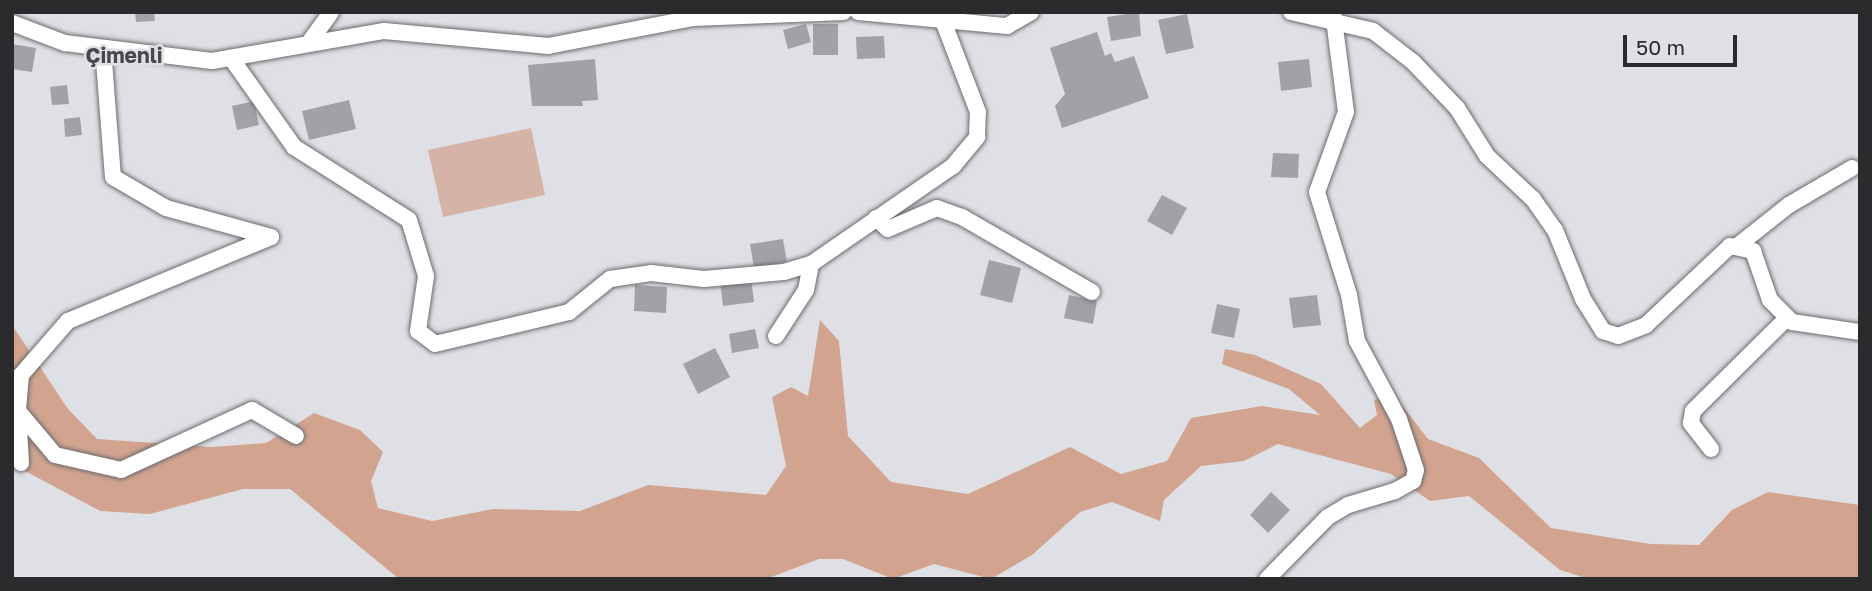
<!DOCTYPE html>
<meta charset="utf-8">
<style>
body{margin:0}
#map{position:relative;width:1872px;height:591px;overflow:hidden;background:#dfe0e5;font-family:"Golos Text",sans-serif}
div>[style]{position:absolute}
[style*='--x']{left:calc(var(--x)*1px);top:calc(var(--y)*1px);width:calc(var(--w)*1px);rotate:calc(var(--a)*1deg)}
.green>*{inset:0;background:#d5b4a7}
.forest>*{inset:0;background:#d2a490}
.building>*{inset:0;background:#a1a2a7}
.roads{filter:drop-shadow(0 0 2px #6a6b6f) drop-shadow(0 0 2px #6a6b6f)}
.minor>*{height:16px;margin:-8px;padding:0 8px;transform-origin:8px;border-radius:8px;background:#fff}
span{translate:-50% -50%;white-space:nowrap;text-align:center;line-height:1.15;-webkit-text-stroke:5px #dfe0e5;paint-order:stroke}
.quarter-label{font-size:21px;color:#47474c;font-weight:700}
.frame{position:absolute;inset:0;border:14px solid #2b2b2d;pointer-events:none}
.scale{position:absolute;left:1623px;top:35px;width:114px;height:32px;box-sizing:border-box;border:4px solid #2b2b2d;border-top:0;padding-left:9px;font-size:21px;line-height:24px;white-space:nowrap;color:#2b2b2d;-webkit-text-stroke:5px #dfe0e5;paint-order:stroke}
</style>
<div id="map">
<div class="green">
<div style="clip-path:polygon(531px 128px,545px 195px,443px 217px,428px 150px)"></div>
</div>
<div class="forest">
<div style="clip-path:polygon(820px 320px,839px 341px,848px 436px,891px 482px,968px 494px,1070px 447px,1121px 474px,1167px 461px,1191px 418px,1262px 406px,1320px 415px,1289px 389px,1222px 364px,1225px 349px,1255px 355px,1321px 384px,1360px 428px,1377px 415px,1374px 400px,1394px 395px,1428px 439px,1479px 458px,1551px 528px,1650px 544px,1699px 545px,1732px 510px,1768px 492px,1860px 505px,1860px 579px,1589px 579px,1560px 570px,1469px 496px,1430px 501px,1391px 474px,1278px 444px,1244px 461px,1201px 466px,1164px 500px,1160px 521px,1112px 502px,1080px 512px,1032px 555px,991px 579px,934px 564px,893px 579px,843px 559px,819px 559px,766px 579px,399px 579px,290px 489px,243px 489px,150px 514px,100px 511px,12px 464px,12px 325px,68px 409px,97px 439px,212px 447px,266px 443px,314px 413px,360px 430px,383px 452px,371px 481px,378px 508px,432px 521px,493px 509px,580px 511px,648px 485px,766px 495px,786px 466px,772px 397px,791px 387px,808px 396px)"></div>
</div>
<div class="building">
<div style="clip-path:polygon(135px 12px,154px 12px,155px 21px,136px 22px)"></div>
<div style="clip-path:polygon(1139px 12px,1141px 36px,1111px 41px,1107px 17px)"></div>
<div style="clip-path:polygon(1187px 14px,1194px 48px,1166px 54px,1158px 20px)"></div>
<div style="clip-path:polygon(806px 24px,811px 42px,788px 49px,783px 30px)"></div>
<div style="clip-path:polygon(813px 24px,838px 24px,838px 55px,813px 55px)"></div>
<div style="clip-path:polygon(1097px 32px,1105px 56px,1111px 53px,1115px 62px,1134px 56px,1149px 98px,1062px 128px,1055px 106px,1065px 94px,1050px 48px)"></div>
<div style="clip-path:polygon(884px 36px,885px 58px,857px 59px,856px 37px)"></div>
<div style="clip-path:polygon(12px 44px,36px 48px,32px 72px,12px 69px)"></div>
<div style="clip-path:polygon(595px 59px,598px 100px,582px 101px,583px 106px,532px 106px,528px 65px)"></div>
<div style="clip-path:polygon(1309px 59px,1312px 87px,1281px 91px,1278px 62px)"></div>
<div style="clip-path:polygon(67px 85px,69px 104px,52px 105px,50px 87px)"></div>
<div style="clip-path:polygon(349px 100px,356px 129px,309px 140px,302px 111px)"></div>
<div style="clip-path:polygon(254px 101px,259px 125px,237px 130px,232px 106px)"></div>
<div style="clip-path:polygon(80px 117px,82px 135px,65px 137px,64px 119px)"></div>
<div style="clip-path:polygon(1273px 153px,1299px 154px,1298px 178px,1271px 177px)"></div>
<div style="clip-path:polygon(1162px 195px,1187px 208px,1172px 235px,1147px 221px)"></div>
<div style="clip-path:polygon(783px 239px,787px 262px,754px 268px,750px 244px)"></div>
<div style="clip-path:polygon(989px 260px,1021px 268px,1012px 303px,980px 295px)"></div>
<div style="clip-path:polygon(751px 278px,754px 302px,723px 306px,720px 281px)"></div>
<div style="clip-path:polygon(635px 285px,667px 287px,666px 313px,634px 311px)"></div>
<div style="clip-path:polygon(1069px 295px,1097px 301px,1093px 324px,1064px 318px)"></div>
<div style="clip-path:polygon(1317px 295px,1321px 325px,1293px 328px,1289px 298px)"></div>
<div style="clip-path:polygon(1217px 304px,1240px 309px,1234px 338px,1211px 333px)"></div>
<div style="clip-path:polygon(755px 329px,759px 348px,732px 353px,729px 334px)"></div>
<div style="clip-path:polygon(715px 348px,730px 377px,698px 394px,683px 364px)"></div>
<div style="clip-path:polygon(1271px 492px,1290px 510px,1268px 533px,1250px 515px)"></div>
</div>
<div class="roads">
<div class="minor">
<div style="--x:858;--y:12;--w:150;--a:5.4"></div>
<div style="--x:1007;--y:26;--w:28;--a:-30"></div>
<div style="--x:1291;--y:12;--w:84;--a:13"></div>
<div style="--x:1373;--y:31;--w:51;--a:37.8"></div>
<div style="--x:1413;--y:62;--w:64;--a:46.3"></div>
<div style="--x:1457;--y:108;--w:57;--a:58"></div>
<div style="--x:1487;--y:156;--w:63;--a:43.1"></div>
<div style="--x:1533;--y:199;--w:38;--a:55"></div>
<div style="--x:1555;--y:230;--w:74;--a:67.9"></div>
<div style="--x:1583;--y:299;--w:38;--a:58"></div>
<div style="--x:1603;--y:331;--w:16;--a:18"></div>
<div style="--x:1618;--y:336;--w:30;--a:-21"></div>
<div style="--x:1646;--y:325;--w:115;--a:-43.2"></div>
<div style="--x:1730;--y:246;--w:24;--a:12"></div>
<div style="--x:1753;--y:251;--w:52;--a:70.9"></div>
<div style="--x:1770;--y:300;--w:31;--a:45"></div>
<div style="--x:1792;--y:322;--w:69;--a:8.4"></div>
<div style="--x:12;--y:23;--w:57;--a:20.7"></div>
<div style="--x:65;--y:43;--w:148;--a:7"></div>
<div style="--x:212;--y:61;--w:175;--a:-9.9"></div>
<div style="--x:384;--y:31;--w:165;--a:5.2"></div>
<div style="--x:548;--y:46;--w:148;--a:-10.9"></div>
<div style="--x:693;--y:18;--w:151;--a:-2.3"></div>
<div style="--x:308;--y:44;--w:39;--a:-54"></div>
<div style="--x:103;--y:48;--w:129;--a:85.6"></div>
<div style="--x:113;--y:177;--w:61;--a:30.3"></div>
<div style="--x:166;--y:208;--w:109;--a:15.4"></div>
<div style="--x:271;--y:237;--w:220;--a:157.5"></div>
<div style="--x:68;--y:321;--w:72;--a:131"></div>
<div style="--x:21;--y:375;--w:36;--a:95"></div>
<div style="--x:18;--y:411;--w:57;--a:49.9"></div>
<div style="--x:55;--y:455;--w:68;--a:12.8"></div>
<div style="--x:121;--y:470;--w:144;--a:-24.6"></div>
<div style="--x:252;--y:410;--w:51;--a:30.6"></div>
<div style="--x:231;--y:58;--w:109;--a:54.7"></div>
<div style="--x:294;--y:147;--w:136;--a:32.4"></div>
<div style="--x:409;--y:220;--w:59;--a:73.1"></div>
<div style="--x:426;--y:276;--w:56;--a:98.3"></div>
<div style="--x:418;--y:331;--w:21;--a:37"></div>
<div style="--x:435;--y:344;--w:138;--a:-13.4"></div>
<div style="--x:569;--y:312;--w:53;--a:-38.8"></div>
<div style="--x:610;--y:279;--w:41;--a:-8.3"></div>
<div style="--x:651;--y:273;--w:53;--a:6.5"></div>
<div style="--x:704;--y:279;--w:80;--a:-5"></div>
<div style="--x:784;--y:272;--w:28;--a:-17"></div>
<div style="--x:811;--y:264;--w:173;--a:-34.6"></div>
<div style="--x:953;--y:166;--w:38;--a:-50"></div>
<div style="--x:977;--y:137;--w:25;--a:-88"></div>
<div style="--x:978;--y:112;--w:97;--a:-111"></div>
<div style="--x:876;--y:218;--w:16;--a:43"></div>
<div style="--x:888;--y:229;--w:53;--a:-23.2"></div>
<div style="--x:937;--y:208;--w:27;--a:20"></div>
<div style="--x:962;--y:217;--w:150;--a:30"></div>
<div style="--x:1736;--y:247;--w:68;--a:-38.4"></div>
<div style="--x:1789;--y:205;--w:73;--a:-30.4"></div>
<div style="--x:776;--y:336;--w:55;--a:-56.9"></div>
<div style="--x:806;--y:290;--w:26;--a:-79"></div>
<div style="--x:18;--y:411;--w:52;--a:86.7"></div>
<div style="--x:1711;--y:449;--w:33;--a:-128"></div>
<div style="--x:1691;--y:423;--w:12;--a:-81"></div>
<div style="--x:1693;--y:411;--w:132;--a:-44.7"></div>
<div style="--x:1267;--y:579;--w:87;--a:-45.5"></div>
<div style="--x:1328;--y:517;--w:23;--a:-31"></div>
<div style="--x:1348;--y:505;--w:49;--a:-16.6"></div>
<div style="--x:1395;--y:491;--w:21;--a:-29"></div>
<div style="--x:1413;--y:481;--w:11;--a:-75"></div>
<div style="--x:1416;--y:470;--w:54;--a:-108.4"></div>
<div style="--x:1399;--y:419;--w:89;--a:-118.3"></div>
<div style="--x:1357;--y:341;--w:47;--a:-99.9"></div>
<div style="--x:1349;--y:295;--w:108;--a:-107.3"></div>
<div style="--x:1317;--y:192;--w:85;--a:-70.1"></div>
<div style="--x:1346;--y:112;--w:101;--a:-97.4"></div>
</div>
</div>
<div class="quarter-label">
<span style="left:124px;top:55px">Çimenli</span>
</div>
<div class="frame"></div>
<div class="scale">50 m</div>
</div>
